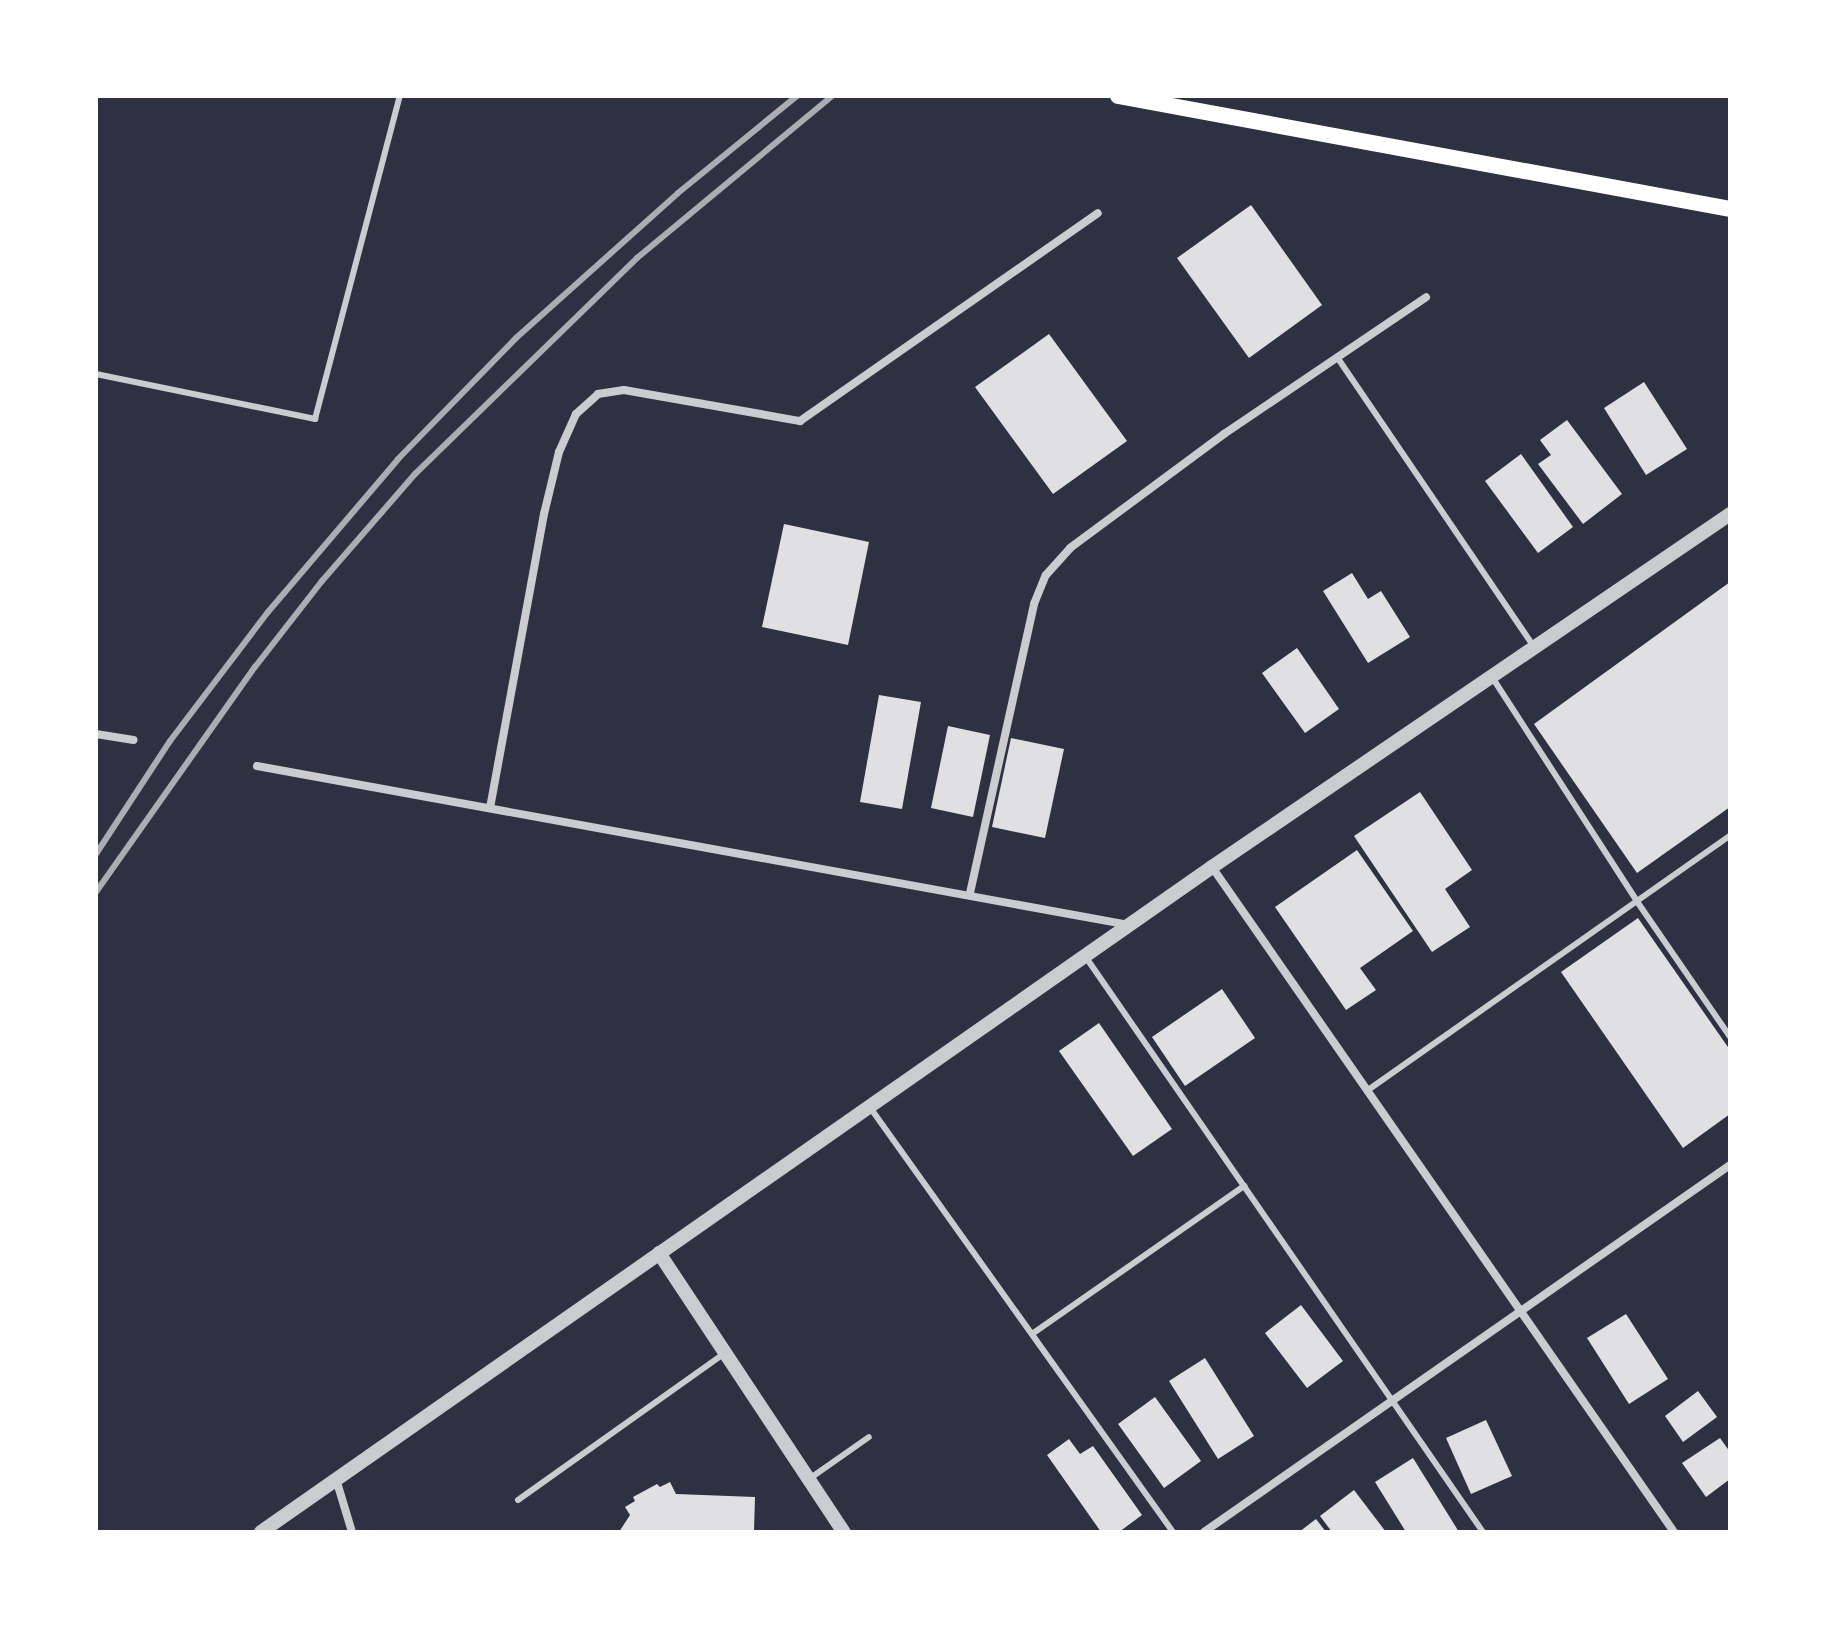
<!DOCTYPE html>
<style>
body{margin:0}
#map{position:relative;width:1826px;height:1628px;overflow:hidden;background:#2d3142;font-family:"Asap Condensed",sans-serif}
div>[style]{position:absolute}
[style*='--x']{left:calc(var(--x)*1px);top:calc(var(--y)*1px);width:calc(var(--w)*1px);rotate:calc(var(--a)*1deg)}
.building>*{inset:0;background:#e0e0e3}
.service>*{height:6px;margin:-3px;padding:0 3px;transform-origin:3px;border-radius:3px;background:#caccd0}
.minor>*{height:8px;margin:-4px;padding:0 4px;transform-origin:4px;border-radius:4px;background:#caccd0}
.tertiary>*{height:14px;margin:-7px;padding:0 7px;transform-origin:7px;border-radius:7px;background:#caccd0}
.secondary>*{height:16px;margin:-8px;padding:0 8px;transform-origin:8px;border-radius:8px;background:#fff}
.rail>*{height:6px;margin:-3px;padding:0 3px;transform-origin:3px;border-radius:3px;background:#abadb3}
span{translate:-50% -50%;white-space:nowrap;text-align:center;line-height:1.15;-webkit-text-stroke:8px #fff;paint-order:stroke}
.frame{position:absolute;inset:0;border:98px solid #fff;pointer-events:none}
</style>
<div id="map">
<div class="building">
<div style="clip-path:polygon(1251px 205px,1322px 305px,1249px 358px,1177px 258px)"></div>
<div style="clip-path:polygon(1049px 334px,1127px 441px,1053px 494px,975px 387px)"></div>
<div style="clip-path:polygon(1644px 382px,1687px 449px,1646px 475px,1604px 408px)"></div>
<div style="clip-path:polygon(1567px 420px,1622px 494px,1583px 524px,1538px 464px,1551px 455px,1540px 440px)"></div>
<div style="clip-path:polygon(1521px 454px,1573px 527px,1538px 553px,1485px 481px)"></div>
<div style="clip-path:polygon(784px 524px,869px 542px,848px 645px,762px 627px)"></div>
<div style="clip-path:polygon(1352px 573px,1368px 599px,1381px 591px,1410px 637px,1368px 663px,1323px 591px)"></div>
<div style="clip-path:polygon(1730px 582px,1730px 807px,1637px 873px,1534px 724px)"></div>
<div style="clip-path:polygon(1297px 648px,1339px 709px,1305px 733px,1262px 673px)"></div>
<div style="clip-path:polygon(879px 695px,921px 702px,902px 809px,860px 802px)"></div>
<div style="clip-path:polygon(948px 726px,990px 735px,973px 817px,931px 808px)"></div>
<div style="clip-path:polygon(1011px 738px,1064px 749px,1045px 838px,992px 827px)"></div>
<div style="clip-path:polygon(1420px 792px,1472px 870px,1445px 889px,1470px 927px,1432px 952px,1354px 836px)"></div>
<div style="clip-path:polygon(1357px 850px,1413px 931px,1360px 968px,1376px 990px,1346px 1010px,1275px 907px)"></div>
<div style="clip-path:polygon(1638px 918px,1730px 1050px,1730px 1114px,1683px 1148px,1561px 972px)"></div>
<div style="clip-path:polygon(1222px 989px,1255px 1038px,1185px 1086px,1152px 1037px)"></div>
<div style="clip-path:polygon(1099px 1023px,1172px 1129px,1133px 1156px,1059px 1051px)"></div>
<div style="clip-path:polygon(1301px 1305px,1343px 1361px,1307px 1388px,1265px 1333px)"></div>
<div style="clip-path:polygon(1626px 1314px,1668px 1379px,1629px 1404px,1587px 1338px)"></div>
<div style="clip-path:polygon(1205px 1358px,1254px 1436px,1218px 1459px,1169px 1381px)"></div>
<div style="clip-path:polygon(1698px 1391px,1717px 1417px,1683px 1442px,1665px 1416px)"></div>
<div style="clip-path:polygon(1155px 1397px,1201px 1461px,1164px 1488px,1118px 1424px)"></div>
<div style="clip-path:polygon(1486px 1420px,1512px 1476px,1471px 1494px,1446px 1438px)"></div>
<div style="clip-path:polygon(1720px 1438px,1730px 1452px,1730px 1479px,1706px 1497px,1682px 1463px)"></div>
<div style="clip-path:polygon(1069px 1439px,1080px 1454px,1093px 1446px,1142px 1515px,1119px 1532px,1101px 1532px,1047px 1455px)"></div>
<div style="clip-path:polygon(1413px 1458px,1459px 1532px,1406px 1532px,1375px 1482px)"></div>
<div style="clip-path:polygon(670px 1482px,676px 1494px,755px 1497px,754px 1532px,619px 1532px,630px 1515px,625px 1507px,635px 1501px,633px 1497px,657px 1484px,660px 1487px)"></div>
<div style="clip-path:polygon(1354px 1490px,1386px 1532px,1332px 1532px,1320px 1516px)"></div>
<div style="clip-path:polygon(1316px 1519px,1326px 1532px,1299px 1532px)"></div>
</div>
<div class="service">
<div style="--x:1337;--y:357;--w:352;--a:55.8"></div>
<div style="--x:96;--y:374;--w:224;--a:11.6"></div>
<div style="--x:315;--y:419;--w:334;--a:-75.3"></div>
<div style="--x:1492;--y:677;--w:265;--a:57.1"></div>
<div style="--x:1636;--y:900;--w:166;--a:55.5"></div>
<div style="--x:1085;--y:956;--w:700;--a:55.36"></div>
<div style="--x:1368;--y:1090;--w:442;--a:-35.1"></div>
<div style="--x:869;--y:1106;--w:523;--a:54.49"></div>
<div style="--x:1032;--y:1334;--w:259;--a:-34.9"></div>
<div style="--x:809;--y:1479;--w:73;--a:-35"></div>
<div style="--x:518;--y:1500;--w:254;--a:-35.4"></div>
</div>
<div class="minor">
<div style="--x:96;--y:734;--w:38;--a:9"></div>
<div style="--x:257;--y:766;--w:886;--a:10.33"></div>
<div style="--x:490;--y:808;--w:299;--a:-79.6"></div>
<div style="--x:544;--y:514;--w:64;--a:-76.4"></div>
<div style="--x:559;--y:452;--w:42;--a:-65.9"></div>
<div style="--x:576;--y:414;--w:30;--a:-42"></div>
<div style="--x:598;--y:394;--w:26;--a:-9"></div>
<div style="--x:624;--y:390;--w:179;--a:10"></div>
<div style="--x:800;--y:421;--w:363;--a:-34.9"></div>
<div style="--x:1212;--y:867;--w:810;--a:55.21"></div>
<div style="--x:970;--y:893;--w:296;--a:-77.5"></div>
<div style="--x:1034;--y:604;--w:31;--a:-68"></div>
<div style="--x:1046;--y:575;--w:36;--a:-48"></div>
<div style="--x:1070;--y:548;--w:192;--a:-36.5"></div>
<div style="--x:1224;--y:434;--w:244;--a:-34.1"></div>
<div style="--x:336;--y:1479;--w:55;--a:73.2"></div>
<div style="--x:1204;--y:1532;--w:641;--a:-34.9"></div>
</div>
<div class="tertiary">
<div style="--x:659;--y:1253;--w:335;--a:56.5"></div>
<div style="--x:261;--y:1532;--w:1160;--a:-34.96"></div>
<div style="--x:1212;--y:867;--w:627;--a:-34.27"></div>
</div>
<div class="secondary">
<div style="--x:1118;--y:96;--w:622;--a:10.46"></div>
</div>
<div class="rail">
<div style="--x:96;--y:854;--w:135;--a:-56.8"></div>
<div style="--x:170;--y:741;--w:162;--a:-52.8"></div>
<div style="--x:268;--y:612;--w:201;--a:-49.6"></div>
<div style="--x:398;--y:459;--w:169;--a:-45.7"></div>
<div style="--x:516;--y:338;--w:217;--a:-41.8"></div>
<div style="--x:678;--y:193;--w:154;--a:-39.2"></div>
<div style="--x:96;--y:892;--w:276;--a:-54.8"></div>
<div style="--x:255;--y:667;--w:109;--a:-52.1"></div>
<div style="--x:322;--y:581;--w:142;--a:-49"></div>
<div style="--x:415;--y:474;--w:310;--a:-44.2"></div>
<div style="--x:637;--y:258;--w:254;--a:-39.7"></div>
</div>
<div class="frame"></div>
</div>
